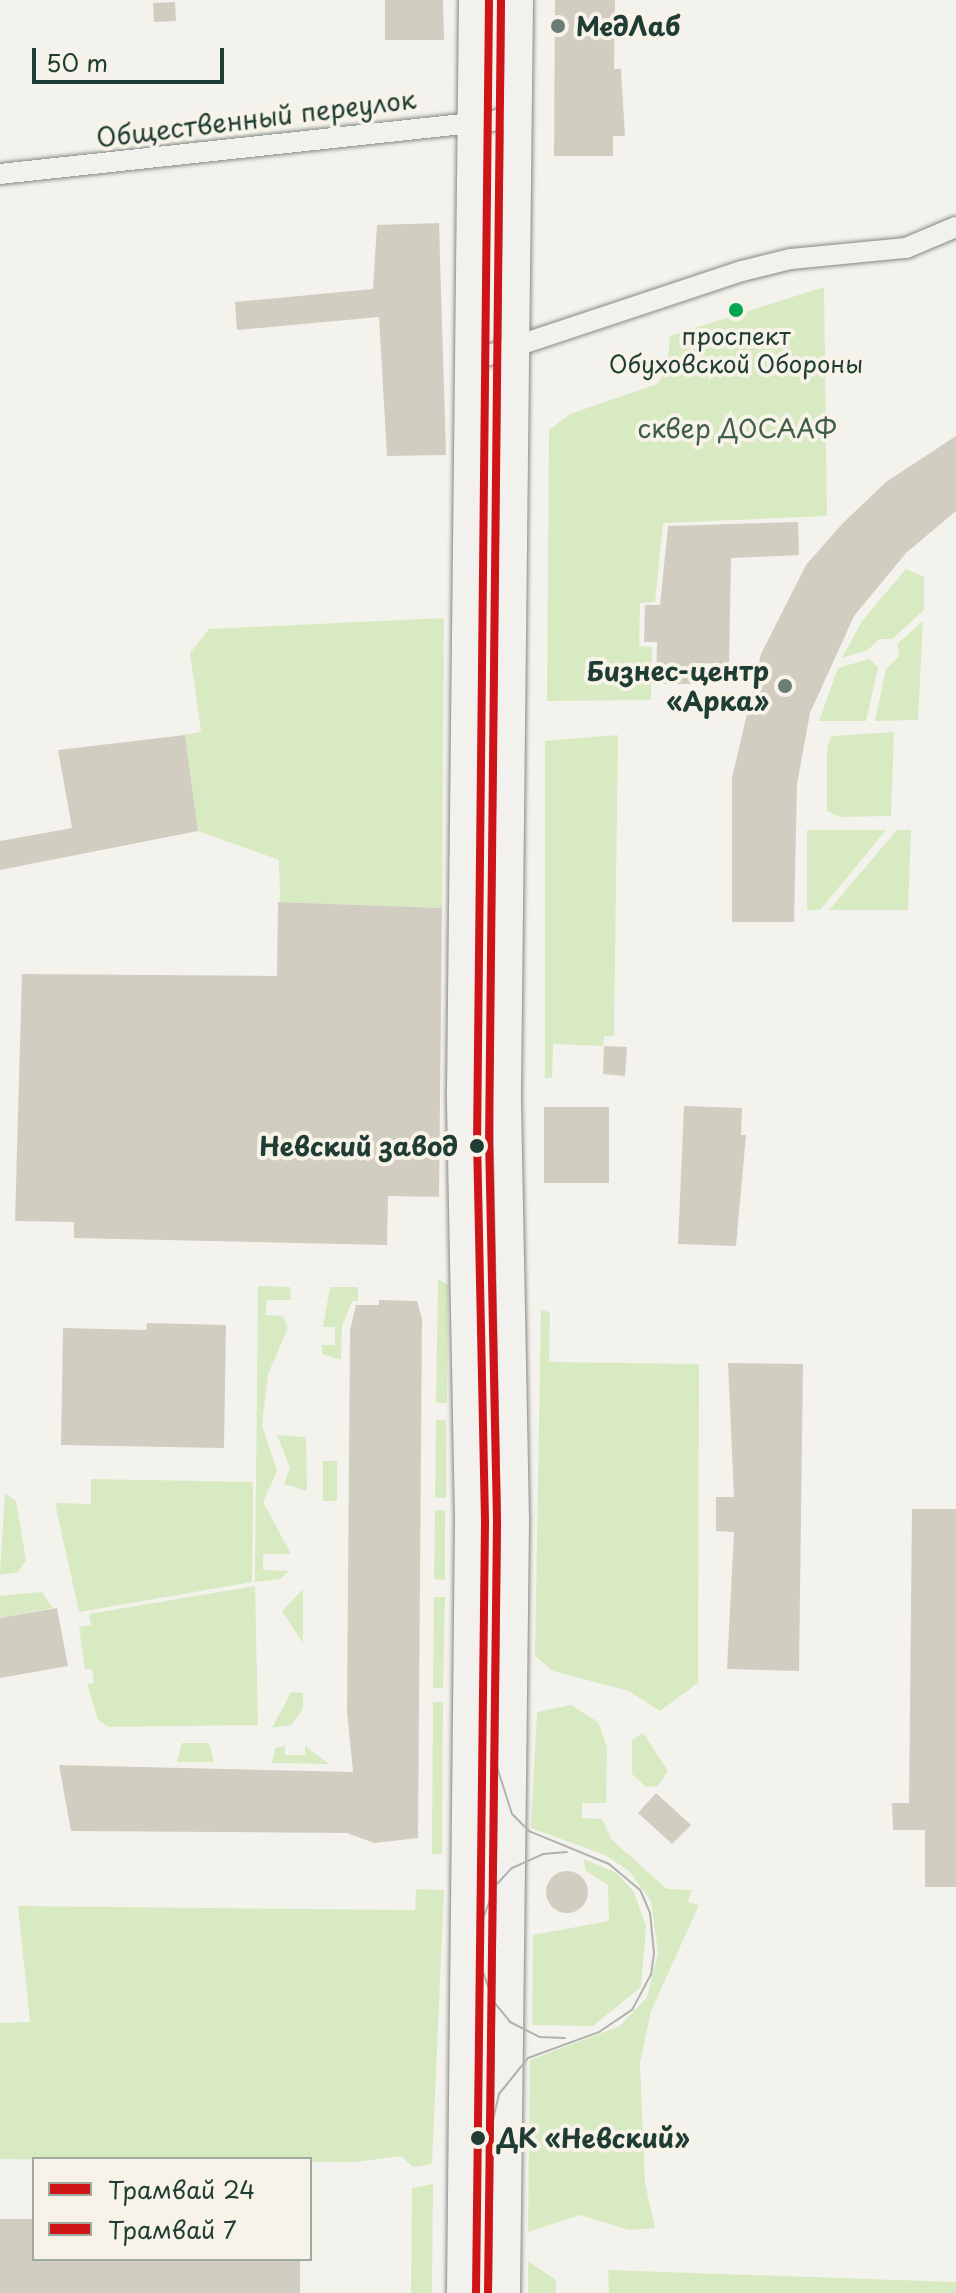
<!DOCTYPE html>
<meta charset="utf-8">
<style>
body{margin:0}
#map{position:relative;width:956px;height:2293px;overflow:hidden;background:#f4f2ec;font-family:"Playpen Sans",sans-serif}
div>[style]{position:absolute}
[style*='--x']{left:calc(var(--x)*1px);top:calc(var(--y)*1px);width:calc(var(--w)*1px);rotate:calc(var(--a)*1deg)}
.green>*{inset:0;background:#d8eac1}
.building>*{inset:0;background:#d2cdc1}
.round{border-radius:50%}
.roads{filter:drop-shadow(0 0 2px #848985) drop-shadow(0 0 2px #848985)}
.street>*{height:20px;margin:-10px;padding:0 10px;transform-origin:10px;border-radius:10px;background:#f2f1ed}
.secondary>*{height:28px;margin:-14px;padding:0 14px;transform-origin:14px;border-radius:14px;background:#f2f1ed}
.tram>*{height:2px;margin:-1px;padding:0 1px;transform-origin:1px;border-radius:1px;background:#b0b2ae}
.tram-1>*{height:8px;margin:-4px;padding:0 4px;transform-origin:4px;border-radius:4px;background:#ce1417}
.tram-2>*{height:8px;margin:-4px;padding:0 4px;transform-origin:4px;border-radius:4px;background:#ce1417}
.dots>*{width:22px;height:22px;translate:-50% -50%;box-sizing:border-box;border:4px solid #f7f3e8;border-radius:50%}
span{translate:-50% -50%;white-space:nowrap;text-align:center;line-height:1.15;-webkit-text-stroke:8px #f7f3e8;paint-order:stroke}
.bus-label{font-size:24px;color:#1f3d34}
.poi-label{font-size:26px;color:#1f3d34;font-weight:700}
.left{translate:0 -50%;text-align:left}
.right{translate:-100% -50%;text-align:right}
.street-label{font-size:26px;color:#1f3d34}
.park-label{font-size:26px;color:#3f5e49}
.stop-label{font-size:26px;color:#1f3d34;font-weight:700}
.legend{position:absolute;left:32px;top:2157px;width:280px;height:104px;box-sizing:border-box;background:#f7f3e8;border:2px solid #a1aaa0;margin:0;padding:10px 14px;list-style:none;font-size:24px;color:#1f3d34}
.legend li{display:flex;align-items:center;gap:16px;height:40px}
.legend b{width:40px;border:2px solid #a1aaa0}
.scale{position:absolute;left:32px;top:48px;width:192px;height:36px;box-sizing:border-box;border:4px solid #1f3d34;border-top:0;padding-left:10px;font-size:24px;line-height:28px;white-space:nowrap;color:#1f3d34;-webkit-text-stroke:6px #f7f3e8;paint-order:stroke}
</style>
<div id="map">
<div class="green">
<div style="clip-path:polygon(824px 287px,827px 516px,663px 523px,655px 602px,640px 603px,639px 646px,652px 647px,651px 700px,547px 701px,549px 430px,570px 414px,657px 384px,667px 370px,670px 336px)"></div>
<div style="clip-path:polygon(906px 569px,924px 577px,924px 610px,892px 639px,879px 639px,868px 650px,842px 658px,862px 621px)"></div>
<div style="clip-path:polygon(444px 618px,442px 908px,280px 902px,279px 860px,198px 831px,185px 735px,201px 732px,190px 653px,209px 629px)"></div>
<div style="clip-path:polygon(923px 621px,918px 720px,875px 721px,886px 669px,899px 656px,897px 644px)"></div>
<div style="clip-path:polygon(869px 659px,878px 667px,866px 721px,819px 721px,838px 668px)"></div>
<div style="clip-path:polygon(894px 732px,891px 816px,840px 817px,827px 811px,827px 747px,832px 736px)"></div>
<div style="clip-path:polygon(618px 735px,614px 1036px,604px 1036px,603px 1046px,553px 1044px,552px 1078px,545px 1078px,545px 741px)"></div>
<div style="clip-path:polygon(807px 830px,886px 830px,820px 910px,807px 910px)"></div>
<div style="clip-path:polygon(897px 830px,911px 830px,908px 910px,829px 910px)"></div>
<div style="clip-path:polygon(438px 1279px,448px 1285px,447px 1403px,436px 1403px)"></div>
<div style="clip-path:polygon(258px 1286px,290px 1287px,291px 1300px,266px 1300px,266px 1315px,283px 1316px,288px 1328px,268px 1374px,262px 1425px,277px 1471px,263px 1502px,291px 1554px,263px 1554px,263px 1570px,289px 1571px,280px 1579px,255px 1582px)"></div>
<div style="clip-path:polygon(330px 1287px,358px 1287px,358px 1301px,352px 1301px,342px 1326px,341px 1360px,322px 1354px,322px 1345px,335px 1345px,335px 1327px,323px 1327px)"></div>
<div style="clip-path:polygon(541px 1309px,550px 1313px,549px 1362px,699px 1364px,698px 1683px,660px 1711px,629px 1691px,553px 1671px,535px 1656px)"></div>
<div style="clip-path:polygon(436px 1420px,446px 1420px,446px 1498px,435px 1498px)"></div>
<div style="clip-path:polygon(277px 1435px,306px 1437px,307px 1491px,284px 1484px,290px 1468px)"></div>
<div style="clip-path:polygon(323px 1461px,337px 1461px,337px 1501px,323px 1501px)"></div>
<div style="clip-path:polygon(91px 1479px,253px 1482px,252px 1582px,79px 1612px,55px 1503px,91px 1504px)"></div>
<div style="clip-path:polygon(5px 1493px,16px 1501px,26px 1560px,18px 1572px,0 1575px)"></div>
<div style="clip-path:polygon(435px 1510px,445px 1510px,445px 1580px,434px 1579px)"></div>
<div style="clip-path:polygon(255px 1586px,258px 1725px,109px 1727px,98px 1720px,87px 1684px,94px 1683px,92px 1669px,85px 1670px,79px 1627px,91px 1625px,89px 1614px)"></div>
<div style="clip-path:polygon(303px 1589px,303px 1643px,282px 1611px)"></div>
<div style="clip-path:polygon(42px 1592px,53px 1608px,0 1618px,0 1596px)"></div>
<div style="clip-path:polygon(434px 1597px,445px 1597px,443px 1688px,433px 1688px)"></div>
<div style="clip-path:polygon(291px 1692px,303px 1693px,303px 1709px,291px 1725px,272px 1728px)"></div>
<div style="clip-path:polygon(433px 1702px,443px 1702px,442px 1854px,432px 1854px)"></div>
<div style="clip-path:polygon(571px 1705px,598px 1722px,607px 1747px,606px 1803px,582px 1803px,582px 1818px,602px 1819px,611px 1839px,667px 1889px,692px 1890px,688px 1902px,699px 1905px,651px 2011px,640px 2063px,645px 2183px,655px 2228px,629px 2230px,580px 2215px,528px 2232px,530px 2060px,620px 2026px,647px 1997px,658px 1953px,651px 1901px,629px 1871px,605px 1855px,531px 1828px,537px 1712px)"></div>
<div style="clip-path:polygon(643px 1733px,668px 1771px,658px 1786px,646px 1787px,632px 1774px,632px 1740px)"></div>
<div style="clip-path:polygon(182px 1743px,209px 1743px,214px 1762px,177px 1762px)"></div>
<div style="clip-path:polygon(285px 1746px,285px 1755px,305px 1755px,305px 1746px,329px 1764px,272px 1763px,275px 1748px)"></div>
<div style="clip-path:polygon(584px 1859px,617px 1873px,634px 1892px,646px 1927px,641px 1987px,593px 2026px,532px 2025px,533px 1935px,609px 1921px,608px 1885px,585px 1870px)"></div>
<div style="clip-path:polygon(416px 1889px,444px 1890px,432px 2164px,413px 2167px,401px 2156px,355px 2162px,0 2159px,0 2023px,30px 2022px,18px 1906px,415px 1910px)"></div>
<div style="clip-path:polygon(433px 2184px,432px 2293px,411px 2293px,412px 2188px)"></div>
<div style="clip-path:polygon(528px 2261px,556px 2280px,556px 2293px,528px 2293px)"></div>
<div style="clip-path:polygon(608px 2270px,956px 2282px,956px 2293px,609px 2293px)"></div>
</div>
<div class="building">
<div style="clip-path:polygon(385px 0,443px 0,444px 40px,385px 40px)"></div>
<div style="clip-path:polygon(555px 0,615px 0,614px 69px,621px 69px,625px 136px,613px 136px,613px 156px,554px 156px)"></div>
<div style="clip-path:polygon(175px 2px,176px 21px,154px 22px,153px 3px)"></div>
<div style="clip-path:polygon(439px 223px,446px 455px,387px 456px,379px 317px,237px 330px,235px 302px,373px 289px,377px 225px)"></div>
<div style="clip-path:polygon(956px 436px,956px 511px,906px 553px,854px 616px,810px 713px,797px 784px,794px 922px,732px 922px,732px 778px,761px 654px,806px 565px,843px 523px,886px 482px)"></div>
<div style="clip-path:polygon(798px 522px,799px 555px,731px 558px,729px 664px,692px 663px,691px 684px,656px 684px,657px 642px,644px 642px,645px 605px,660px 605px,668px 526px)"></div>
<div style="clip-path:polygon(185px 735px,198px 831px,0 870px,0 841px,72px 828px,58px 750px)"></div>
<div style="clip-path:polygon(278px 902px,442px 908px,439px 1197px,388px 1196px,387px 1245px,74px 1238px,74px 1222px,15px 1221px,22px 974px,277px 976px)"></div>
<div style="clip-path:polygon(604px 1046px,627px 1047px,625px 1076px,603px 1074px)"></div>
<div style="clip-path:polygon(684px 1106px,742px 1108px,741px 1135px,746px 1135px,736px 1246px,678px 1244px)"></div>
<div style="clip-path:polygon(544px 1107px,609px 1107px,609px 1183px,544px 1183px)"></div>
<div style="clip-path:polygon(379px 1300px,417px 1301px,422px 1319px,418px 1838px,374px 1843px,347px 1833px,71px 1831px,59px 1765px,353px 1772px,347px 1711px,350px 1330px,356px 1305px,379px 1305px)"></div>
<div style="clip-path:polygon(147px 1323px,226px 1325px,224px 1448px,61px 1445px,63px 1328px,146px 1330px)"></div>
<div style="clip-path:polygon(728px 1363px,803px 1364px,799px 1671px,727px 1669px,734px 1532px,716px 1531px,716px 1497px,734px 1497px)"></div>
<div style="clip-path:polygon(912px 1509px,956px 1509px,956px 1887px,925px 1887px,925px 1830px,893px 1830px,892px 1803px,909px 1803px)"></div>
<div style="clip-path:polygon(57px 1608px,68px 1666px,0 1678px,0 1618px)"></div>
<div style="clip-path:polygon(656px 1793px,691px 1825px,672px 1844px,638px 1813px)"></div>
<div class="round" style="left:546px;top:1871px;width:42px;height:42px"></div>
<div style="clip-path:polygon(0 2219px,34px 2219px,34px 2259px,300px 2259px,300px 2293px,0 2293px)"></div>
</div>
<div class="roads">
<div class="street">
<div style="--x:0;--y:174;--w:521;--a:-6.17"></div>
<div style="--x:471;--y:361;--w:286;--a:-18.4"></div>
<div style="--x:742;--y:271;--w:50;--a:-13.8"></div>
<div style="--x:791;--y:259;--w:116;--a:-5.5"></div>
<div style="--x:906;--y:248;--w:54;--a:-22.8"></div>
</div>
<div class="secondary">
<div style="--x:461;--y:2293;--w:773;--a:-89.41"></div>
<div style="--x:469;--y:1520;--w:429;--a:-91.1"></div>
<div style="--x:461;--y:1091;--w:1091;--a:-89.37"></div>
<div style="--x:506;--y:2293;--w:774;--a:-89.33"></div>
<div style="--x:515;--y:1519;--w:427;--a:-91.1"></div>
<div style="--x:507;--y:1092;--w:1092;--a:-89.37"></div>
</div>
</div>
<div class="tram">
<div style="--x:481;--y:1923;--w:41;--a:-68.5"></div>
<div style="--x:496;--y:1885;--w:23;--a:-47"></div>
<div style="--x:512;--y:1868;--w:34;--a:-24"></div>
<div style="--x:543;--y:1854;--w:24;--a:-5"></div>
<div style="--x:480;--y:1964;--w:40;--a:69.8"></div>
<div style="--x:494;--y:2002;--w:26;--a:51"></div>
<div style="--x:510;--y:2022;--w:33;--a:27"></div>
<div style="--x:539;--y:2037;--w:26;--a:2"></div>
<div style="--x:493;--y:2120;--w:27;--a:-77"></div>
<div style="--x:499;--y:2094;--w:46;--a:-51.1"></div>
<div style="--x:528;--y:2058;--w:76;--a:-20.1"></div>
<div style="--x:599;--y:2032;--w:40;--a:-34"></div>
<div style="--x:632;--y:2010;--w:40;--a:-62"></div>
<div style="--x:651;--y:1975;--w:22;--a:-82"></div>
<div style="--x:654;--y:1953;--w:40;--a:-95.7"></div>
<div style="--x:650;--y:1913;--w:25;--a:-113"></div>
<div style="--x:640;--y:1890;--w:40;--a:-140"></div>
<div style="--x:609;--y:1864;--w:87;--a:-157.6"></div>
<div style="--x:529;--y:1831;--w:24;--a:-135"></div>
<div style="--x:512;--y:1814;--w:49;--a:-107.7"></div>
</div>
<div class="tram-1">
<div style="--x:476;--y:2293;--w:773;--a:-89.33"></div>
<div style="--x:485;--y:1520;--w:374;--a:-91.2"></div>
<div style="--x:477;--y:1146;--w:1146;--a:-89.4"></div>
</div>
<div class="tram-2">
<div style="--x:488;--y:2293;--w:773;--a:-89.33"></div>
<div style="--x:497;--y:1520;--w:374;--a:-91.2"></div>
<div style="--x:489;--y:1146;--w:1146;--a:-89.4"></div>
</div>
<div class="dots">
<div style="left:558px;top:26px;background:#6a7c74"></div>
<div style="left:736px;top:310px;background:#00a651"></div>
<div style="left:785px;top:686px;background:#6a7c74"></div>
<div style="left:477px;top:1146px;background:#1f3d34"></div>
<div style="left:478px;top:2138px;background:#1f3d34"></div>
</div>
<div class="bus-label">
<span style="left:736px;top:350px">проспект<br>Обуховской Обороны</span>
</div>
<div class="poi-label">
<span class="left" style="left:576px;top:26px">МедЛаб</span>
<span class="right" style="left:769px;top:686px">Бизнес-центр<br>«Арка»</span>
</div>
<div class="street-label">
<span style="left:256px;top:118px;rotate:-7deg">Общественный переулок</span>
</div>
<div class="park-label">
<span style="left:737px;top:428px">сквер ДОСААФ</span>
</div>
<div class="stop-label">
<span class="right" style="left:458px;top:1146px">Невский завод</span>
<span class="left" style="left:497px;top:2138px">ДК «Невский»</span>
</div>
<ul class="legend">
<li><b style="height:10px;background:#ce1417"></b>Трамвай 24</li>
<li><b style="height:10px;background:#ce1417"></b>Трамвай 7</li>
</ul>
<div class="scale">50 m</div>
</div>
